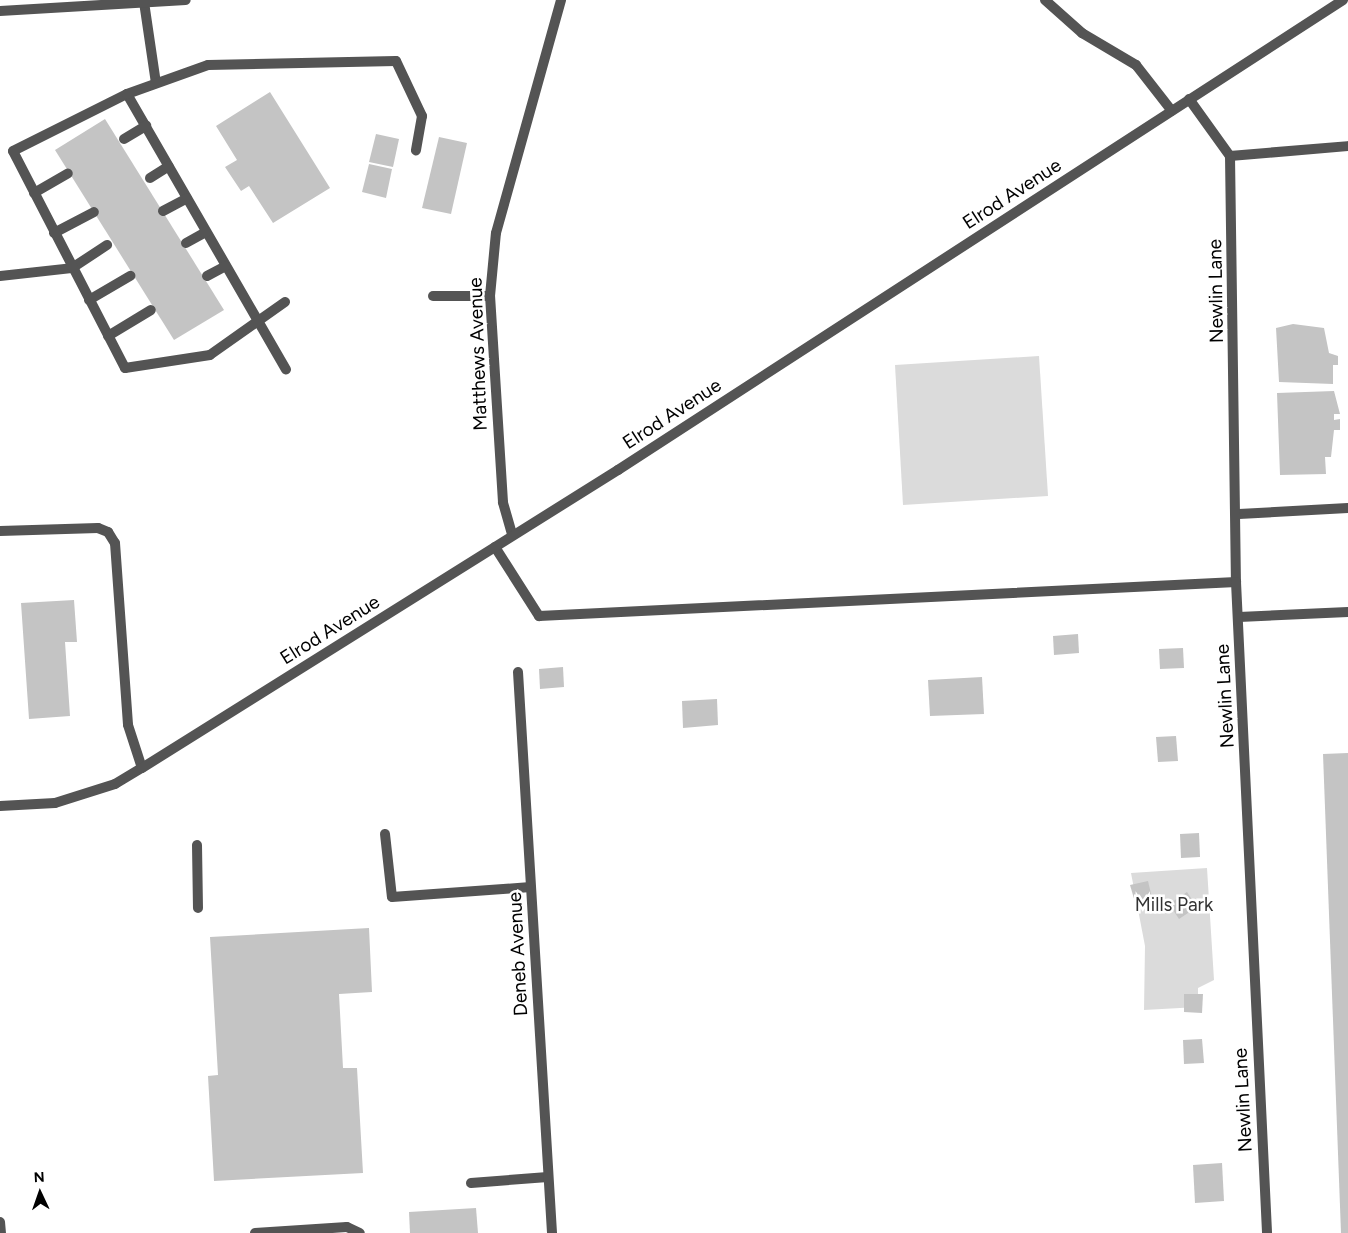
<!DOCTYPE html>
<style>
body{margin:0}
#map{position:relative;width:1348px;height:1233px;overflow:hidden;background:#fff;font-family:Figtree,sans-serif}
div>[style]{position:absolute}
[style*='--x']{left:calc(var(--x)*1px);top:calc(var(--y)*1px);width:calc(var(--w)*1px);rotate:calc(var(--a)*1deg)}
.green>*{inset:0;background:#dbdbdb}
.building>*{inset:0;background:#c4c4c4}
.service>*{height:10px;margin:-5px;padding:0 5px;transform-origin:5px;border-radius:5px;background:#545454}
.minor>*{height:10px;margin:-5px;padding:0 5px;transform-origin:5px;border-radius:5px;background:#545454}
.tertiary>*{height:10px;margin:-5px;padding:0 5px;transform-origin:5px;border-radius:5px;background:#545454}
span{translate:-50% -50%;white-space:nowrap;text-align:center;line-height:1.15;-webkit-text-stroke:5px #fff;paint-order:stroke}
.street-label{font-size:19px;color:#000}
.park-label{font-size:19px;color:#323232}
.north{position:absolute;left:15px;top:1168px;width:50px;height:50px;-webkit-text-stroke:4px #fff;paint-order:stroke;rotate:357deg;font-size:14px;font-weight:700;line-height:20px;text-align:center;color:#000}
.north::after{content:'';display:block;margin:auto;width:18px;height:22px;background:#000;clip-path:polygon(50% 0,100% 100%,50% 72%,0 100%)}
</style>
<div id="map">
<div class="green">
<div style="clip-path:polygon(1039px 356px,1048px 496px,903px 505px,895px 365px)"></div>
<div style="clip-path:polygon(1207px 868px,1214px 980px,1198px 988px,1198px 1007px,1144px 1010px,1145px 946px,1131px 873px)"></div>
</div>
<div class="building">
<div style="clip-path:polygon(270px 92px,330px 188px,273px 223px,249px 186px,241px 191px,225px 167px,237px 160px,216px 126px)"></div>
<div style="clip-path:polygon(105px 119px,224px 310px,174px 340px,55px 150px)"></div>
<div style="clip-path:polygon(376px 134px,399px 139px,393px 167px,369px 162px)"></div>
<div style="clip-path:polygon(439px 137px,467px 143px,451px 214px,422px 208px)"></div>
<div style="clip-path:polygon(369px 164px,392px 169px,386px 198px,362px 192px)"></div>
<div style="clip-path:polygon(1293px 324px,1324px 328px,1329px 353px,1338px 356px,1338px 365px,1333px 365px,1333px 384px,1279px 382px,1276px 328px)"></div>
<div style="clip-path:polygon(1334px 391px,1340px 414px,1334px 414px,1334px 420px,1340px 419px,1340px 430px,1334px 430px,1331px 457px,1325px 457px,1326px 474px,1280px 475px,1277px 393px)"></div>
<div style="clip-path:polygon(74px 600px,77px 642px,65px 642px,70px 716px,29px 719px,21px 603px)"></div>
<div style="clip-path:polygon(1078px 634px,1079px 653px,1054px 655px,1053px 636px)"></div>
<div style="clip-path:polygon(1183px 648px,1184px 668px,1160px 669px,1159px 649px)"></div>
<div style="clip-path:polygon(563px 667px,564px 687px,540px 689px,539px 669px)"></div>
<div style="clip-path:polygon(982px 677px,984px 714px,930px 716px,928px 680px)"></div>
<div style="clip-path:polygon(717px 699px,718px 725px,683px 728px,682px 701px)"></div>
<div style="clip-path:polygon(1176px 736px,1178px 761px,1158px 762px,1156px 737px)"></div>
<div style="clip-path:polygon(1348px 753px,1348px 1233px,1341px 1233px,1323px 754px)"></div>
<div style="clip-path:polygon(1199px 833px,1200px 857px,1181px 858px,1180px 834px)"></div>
<div style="clip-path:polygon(1148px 881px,1152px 898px,1135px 902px,1130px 885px)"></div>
<div style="clip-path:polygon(1187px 892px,1197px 907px,1179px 919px,1169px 904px)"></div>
<div style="clip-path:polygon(369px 928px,372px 992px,339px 994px,343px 1068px,357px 1068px,363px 1173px,214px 1181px,208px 1076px,218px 1075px,210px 937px)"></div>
<div style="clip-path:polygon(1184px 994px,1203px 994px,1202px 1013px,1184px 1012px)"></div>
<div style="clip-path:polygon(1202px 1039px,1204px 1063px,1184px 1064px,1183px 1040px)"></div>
<div style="clip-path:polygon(1222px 1163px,1224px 1201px,1195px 1203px,1193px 1165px)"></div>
<div style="clip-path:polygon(476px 1208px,478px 1233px,410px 1233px,409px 1212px)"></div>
</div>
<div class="service">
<div style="--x:144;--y:2;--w:82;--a:81.6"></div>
<div style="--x:0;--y:11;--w:186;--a:-3.4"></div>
<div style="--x:127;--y:94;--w:318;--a:60"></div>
<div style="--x:1189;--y:99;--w:70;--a:54.3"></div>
<div style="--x:1230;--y:156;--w:118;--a:-4.8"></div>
<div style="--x:124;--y:139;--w:26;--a:-31"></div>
<div style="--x:150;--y:178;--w:22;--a:-32"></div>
<div style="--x:34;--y:193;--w:39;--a:-30"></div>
<div style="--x:163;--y:211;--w:27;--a:-28"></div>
<div style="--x:54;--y:233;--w:45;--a:-27.7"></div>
<div style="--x:186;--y:243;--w:23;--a:-29"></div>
<div style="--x:0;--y:276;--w:72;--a:-6.3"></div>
<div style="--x:72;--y:268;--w:42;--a:-33.3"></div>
<div style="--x:207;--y:276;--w:21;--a:-28"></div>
<div style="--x:433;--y:296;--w:57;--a:0"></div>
<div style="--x:89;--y:300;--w:48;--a:-30.3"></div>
<div style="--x:285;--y:302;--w:92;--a:144.8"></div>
<div style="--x:210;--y:355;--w:86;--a:171.3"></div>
<div style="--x:125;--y:368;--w:244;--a:-117.3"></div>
<div style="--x:13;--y:151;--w:127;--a:-26.6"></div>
<div style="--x:127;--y:94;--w:86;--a:-19.7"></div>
<div style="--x:208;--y:65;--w:188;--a:-1.2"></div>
<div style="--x:396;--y:61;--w:61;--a:64.7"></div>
<div style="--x:422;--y:116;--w:35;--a:100"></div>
<div style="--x:108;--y:336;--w:50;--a:-31.2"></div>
<div style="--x:1239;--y:514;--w:109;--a:-3.2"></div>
<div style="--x:0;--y:531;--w:98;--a:-1.8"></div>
<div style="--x:98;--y:528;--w:11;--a:22"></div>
<div style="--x:108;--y:532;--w:13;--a:58"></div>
<div style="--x:115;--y:543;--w:182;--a:85.9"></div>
<div style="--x:128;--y:725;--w:45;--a:72"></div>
<div style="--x:512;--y:534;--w:33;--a:-106"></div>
<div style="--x:503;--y:502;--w:206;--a:-93.6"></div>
<div style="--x:490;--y:296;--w:63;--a:-84.6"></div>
<div style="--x:496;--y:233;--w:242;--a:-74.4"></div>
<div style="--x:495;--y:547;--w:82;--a:57.5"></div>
<div style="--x:539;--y:616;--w:698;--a:-2.79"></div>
<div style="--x:1239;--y:617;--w:109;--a:-2.6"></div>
<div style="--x:385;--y:834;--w:63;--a:83.7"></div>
<div style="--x:392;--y:897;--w:139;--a:-4.1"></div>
<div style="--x:197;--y:845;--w:63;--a:89.1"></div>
<div style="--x:471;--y:1183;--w:77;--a:-4.5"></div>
<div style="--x:255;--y:1233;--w:92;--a:-3.7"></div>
<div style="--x:347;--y:1227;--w:14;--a:25"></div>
</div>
<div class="minor">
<div style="--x:1045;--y:0;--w:50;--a:41.7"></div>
<div style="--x:1082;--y:33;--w:63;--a:30.7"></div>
<div style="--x:1136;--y:65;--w:58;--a:52"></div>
<div style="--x:1230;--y:156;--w:426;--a:89.2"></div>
<div style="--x:1236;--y:582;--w:652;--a:87.27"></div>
<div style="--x:518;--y:672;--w:562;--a:86.53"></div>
</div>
<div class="tertiary">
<div style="--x:0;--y:806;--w:55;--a:-3.1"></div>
<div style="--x:55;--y:803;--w:63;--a:-17.6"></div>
<div style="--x:115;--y:784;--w:31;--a:-31"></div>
<div style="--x:142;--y:768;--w:562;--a:-32.05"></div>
<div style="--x:618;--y:470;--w:864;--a:-32.95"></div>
<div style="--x:0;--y:1222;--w:11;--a:85"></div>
</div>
<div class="street-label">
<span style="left:1012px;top:194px;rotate:-33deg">Elrod Avenue</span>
<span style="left:1216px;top:291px;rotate:-91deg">Newlin Lane</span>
<span style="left:478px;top:354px;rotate:-92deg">Matthews Avenue</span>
<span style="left:672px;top:414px;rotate:-33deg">Elrod Avenue</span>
<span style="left:330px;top:630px;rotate:-32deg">Elrod Avenue</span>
<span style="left:1225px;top:696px;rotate:-93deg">Newlin Lane</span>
<span style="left:518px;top:954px;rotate:-93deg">Deneb Avenue</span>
<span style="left:1243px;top:1100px;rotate:-93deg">Newlin Lane</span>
</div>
<div class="park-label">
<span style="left:1174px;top:905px">Mills Park</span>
</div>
<div class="north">N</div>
</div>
